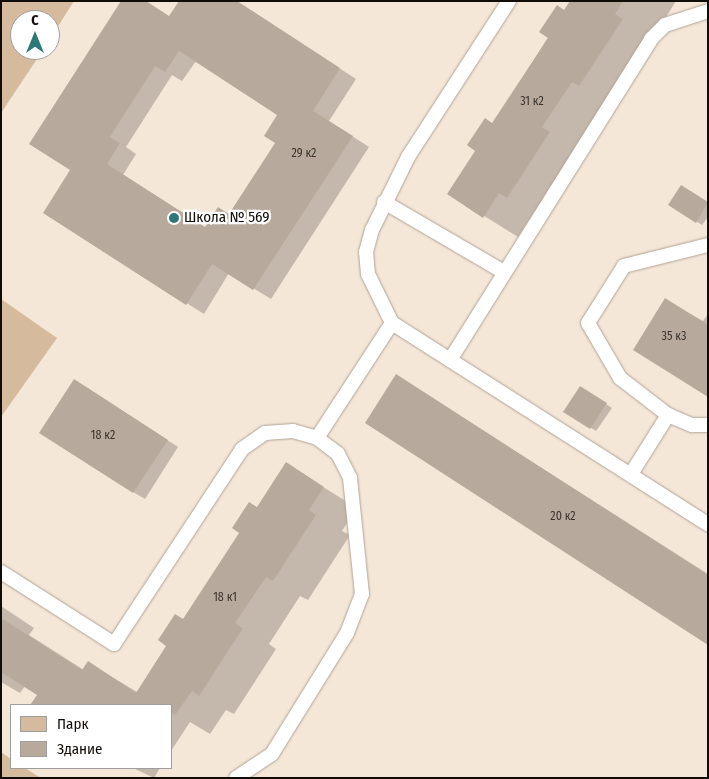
<!DOCTYPE html>
<meta charset="utf-8">
<style>
body{margin:0}
#map{position:relative;width:709px;height:779px;overflow:hidden;background:#f5e7d8;font-family:"Fira Sans Condensed",sans-serif}
div>[style]{position:absolute}
[style*='--x']{left:calc(var(--x)*1px);top:calc(var(--y)*1px);width:calc(var(--w)*1px);rotate:calc(var(--a)*1deg)}
.green>*{inset:0;background:#d5ba9e}
.shadow>*{inset:0;background:#0003}
.building>*{inset:0;background:#b7aa9c}
.roads{filter:drop-shadow(0 0 1px #b0a395) drop-shadow(0 0 1px #b0a395)}
.lane>*{height:14px;margin:-7px;padding:0 7px;transform-origin:7px;border-radius:7px;background:#fff}
.dots>*{width:14px;height:14px;translate:-50% -50%;box-sizing:border-box;border:2px solid #fff;border-radius:50%}
span{translate:-50% -50%;white-space:nowrap;text-align:center;line-height:1.15;-webkit-text-stroke:4.5px #fff;paint-order:stroke}
.number-label{font-size:12px;color:#3a342c}
.number-label span{-webkit-text-stroke-width:0}
.poi-label{font-size:15px;color:#100c07}
.left{translate:0 -50%;text-align:left}
.frame{position:absolute;inset:0;border:2px solid #100c07;pointer-events:none}
.legend{position:absolute;left:10px;top:704px;width:162px;height:65px;box-sizing:border-box;background:#fff;border:1px solid #9f9e9c;margin:0;padding:6px 9px;list-style:none;font-size:15px;color:#100c07}
.legend li{display:flex;align-items:center;gap:10px;height:25px}
.legend b{width:25px;border:1px solid #9f9e9c}
.north{position:absolute;left:10px;top:10px;width:50px;height:50px;box-sizing:border-box;background:#fff;border:1px solid #9f9e9c;border-radius:50%;rotate:0deg;font-size:14px;font-weight:700;line-height:20px;text-align:center;color:#100c07}
.north::after{content:'';display:block;margin:auto;width:18px;height:22px;background:#2d7777;clip-path:polygon(50% 0,100% 100%,50% 72%,0 100%)}
</style>
<div id="map">
<div class="green">
<div style="clip-path:polygon(1px 1px,74px 1px,50px 39px,50px 20px,20px 20px,20px 50px,43px 50px,1px 113px)"></div>
<div style="clip-path:polygon(1px 299px,57px 338px,1px 417px)"></div>
<div style="clip-path:polygon(1px 752px,11px 759px,11px 768px,25px 768px,41px 778px,1px 778px)"></div>
</div>
<div class="shadow">
<div style="clip-path:polygon(evenodd,236px 1px,356px 79px,329px 121px,369px 147px,271px 299px,229px 273px,204px 314px,44px 213px,170px 17px,236px 1px,196px 61px,279px 114px,277px 142px,229px 215px,206px 228px,123px 175px,136px 154px,126px 147px,172px 75px,182px 81px,196px 61px)"></div>
<div style="clip-path:polygon(571px 1px,676px 1px,542px 217px,534px 212px,518px 237px,449px 194px)"></div>
<div style="clip-path:polygon(687px 189px,708px 203px,708px 217px,702px 225px,670px 204px)"></div>
<div style="clip-path:polygon(666px 300px,703px 321px,708px 314px,708px 395px)"></div>
<div style="clip-path:polygon(397px 376px,708px 574px,708px 643px)"></div>
<div style="clip-path:polygon(86px 387px,178px 447px,145px 499px,133px 492px)"></div>
<div style="clip-path:polygon(586px 391px,612px 408px,596px 431px,565px 412px)"></div>
<div style="clip-path:polygon(286px 464px,357px 508px,342px 531px,350px 535px,308px 600px,300px 596px,269px 644px,276px 649px,234px 714px,226px 710px,210px 734px,190px 722px,171px 751px,171px 705px,35px 705px,33px 704px,38px 695px,25px 686px,20px 693px,1px 682px,1px 606px,34px 628px,29px 635px,84px 670px,89px 663px,137px 692px)"></div>
<div style="clip-path:polygon(133px 768px,160px 768px,154px 778px)"></div>
</div>
<div class="building">
<div style="clip-path:polygon(evenodd,121px 1px,146px 1px,169px 16px,179px 1px,237px 1px,340px 68px,313px 111px,353px 136px,253px 290px,212px 264px,186px 305px,43px 213px,70px 170px,29px 144px,121px 1px,179px 51px,277px 115px,264px 136px,275px 143px,229px 214px,218px 207px,205px 227px,107px 164px,120px 143px,110px 137px,155px 66px,165px 72px,179px 51px)"></div>
<div style="clip-path:polygon(570px 1px,623px 1px,615px 14px,623px 19px,579px 86px,572px 82px,542px 127px,550px 132px,507px 198px,499px 193px,483px 218px,447px 194px,475px 151px,467px 145px,485px 118px,492px 123px,548px 38px,539px 32px,557px 5px,564px 10px)"></div>
<div style="clip-path:polygon(681px 185px,708px 202px,696px 223px,668px 205px)"></div>
<div style="clip-path:polygon(665px 298px,708px 325px,708px 397px,633px 350px)"></div>
<div style="clip-path:polygon(396px 374px,708px 575px,708px 645px,365px 423px)"></div>
<div style="clip-path:polygon(74px 379px,168px 440px,133px 493px,39px 433px)"></div>
<div style="clip-path:polygon(580px 386px,607px 403px,590px 429px,563px 412px)"></div>
<div style="clip-path:polygon(286px 462px,324px 487px,309px 510px,316px 515px,273px 581px,266px 577px,235px 623px,243px 628px,199px 696px,192px 691px,175px 715px,171px 713px,171px 705px,30px 705px,37px 695px,1px 672px,1px 618px,82px 670px,88px 661px,136px 693px,166px 646px,158px 640px,175px 614px,183px 619px,239px 533px,232px 528px,249px 502px,257px 507px)"></div>
</div>
<div class="roads">
<div class="lane">
<div style="--x:384;--y:202;--w:139;--a:30.3"></div>
<div style="--x:708;--y:245;--w:87;--a:166"></div>
<div style="--x:624;--y:266;--w:67;--a:122.3"></div>
<div style="--x:588;--y:323;--w:64;--a:59.8"></div>
<div style="--x:620;--y:378;--w:61;--a:37.6"></div>
<div style="--x:668;--y:415;--w:26;--a:23"></div>
<div style="--x:692;--y:425;--w:16;--a:0"></div>
<div style="--x:392;--y:323;--w:55;--a:-116.1"></div>
<div style="--x:368;--y:274;--w:22;--a:-95"></div>
<div style="--x:366;--y:252;--w:23;--a:-75"></div>
<div style="--x:372;--y:230;--w:81;--a:-63.7"></div>
<div style="--x:408;--y:157;--w:186;--a:-57.1"></div>
<div style="--x:450;--y:360;--w:379;--a:-57.9"></div>
<div style="--x:651;--y:39;--w:20;--a:-45"></div>
<div style="--x:665;--y:25;--w:45;--a:-18"></div>
<div style="--x:317;--y:438;--w:137;--a:-56.9"></div>
<div style="--x:392;--y:323;--w:375;--a:32.5"></div>
<div style="--x:631;--y:474;--w:70;--a:-57.9"></div>
<div style="--x:1;--y:572;--w:134;--a:32.5"></div>
<div style="--x:114;--y:644;--w:233;--a:-56.7"></div>
<div style="--x:242;--y:449;--w:28;--a:-35"></div>
<div style="--x:265;--y:433;--w:28;--a:-4"></div>
<div style="--x:293;--y:431;--w:25;--a:16"></div>
<div style="--x:317;--y:438;--w:26;--a:37"></div>
<div style="--x:338;--y:454;--w:27;--a:63"></div>
<div style="--x:350;--y:478;--w:117;--a:84.1"></div>
<div style="--x:362;--y:594;--w:42;--a:111"></div>
<div style="--x:347;--y:633;--w:142;--a:121.8"></div>
<div style="--x:272;--y:754;--w:43;--a:146.3"></div>
</div>
</div>
<div class="dots">
<div style="left:174px;top:218px;background:#2d7777"></div>
</div>
<div class="number-label">
<span style="left:532px;top:102px">31 к2</span>
<span style="left:304px;top:154px">29 к2</span>
<span style="left:674px;top:337px">35 к3</span>
<span style="left:103px;top:436px">18 к2</span>
<span style="left:563px;top:517px">20 к2</span>
<span style="left:225px;top:598px">18 к1</span>
</div>
<div class="poi-label">
<span class="left" style="left:184px;top:218px">Школа № 569</span>
</div>
<div class="frame"></div>
<ul class="legend">
<li><b style="height:14px;background:#d5ba9e"></b>Парк</li>
<li><b style="height:14px;background:#b7aa9c"></b>Здание</li>
</ul>
<div class="north">С</div>
</div>
